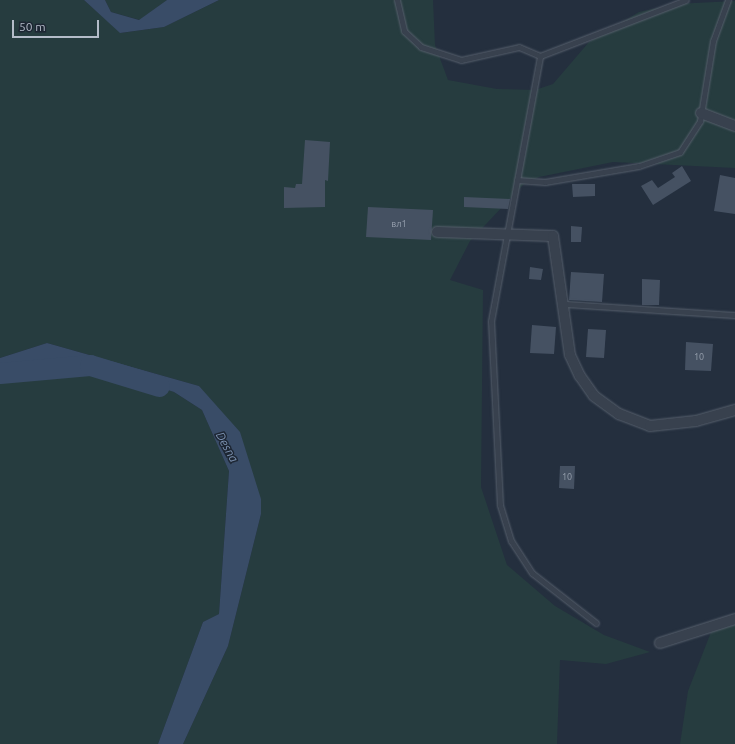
<!DOCTYPE html>
<meta charset="utf-8">
<style>
body{margin:0}
#map{position:relative;width:735px;height:744px;overflow:hidden;background:#242f3e;font-family:Ubuntu,sans-serif}
div>[style]{position:absolute}
[style*='--x']{left:calc(var(--x)*1px);top:calc(var(--y)*1px);width:calc(var(--w)*1px);rotate:calc(var(--a)*1deg)}
.green>*{inset:0;background:#263c3f}
.water>*{inset:0;background:#394c67}
.river>*{height:21px;margin:-10.5px;padding:0 10.5px;transform-origin:10.5px;border-radius:10.5px;background:#394c67}
.building>*{inset:0;background:#455162}
.roads{filter:drop-shadow(0 0 1px #565f6c) drop-shadow(0 0 1px #565f6c)}
.service>*{height:5px;margin:-2.5px;padding:0 2.5px;transform-origin:2.5px;border-radius:2.5px;background:#38414e}
.minor>*{height:10px;margin:-5px;padding:0 5px;transform-origin:5px;border-radius:5px;background:#38414e}
span{translate:-50% -50%;white-space:nowrap;text-align:center;line-height:1.15;-webkit-text-stroke:3px #1d2633;paint-order:stroke}
.number-label{font-size:9px;color:#98a1af}
.number-label span{-webkit-text-stroke-width:0}
.water-label{font-size:12px;color:#7c92b1;font-style:italic}
.scale{position:absolute;left:12px;top:20px;width:87px;height:18px;box-sizing:border-box;border:2px solid #b4bcc9;border-top:0;padding-left:5px;font-size:12px;line-height:14px;white-space:nowrap;color:#b4bcc9;-webkit-text-stroke:3px #1d2633;paint-order:stroke}
</style>
<div id="map">
<div class="green">
<div style="clip-path:polygon(0 0,84px 0,121px 33px,164px 27px,219px 0,433px 0,435px 45px,448px 80px,497px 89px,535px 90px,553px 84px,589px 42px,639px 12px,675px 4px,735px 1px,735px 168px,613px 162px,539px 177px,523px 185px,470px 241px,450px 280px,483px 290px,481px 487px,507px 565px,555px 606px,604px 635px,650px 652px,606px 664px,560px 660px,557px 744px,183px 744px,228px 646px,261px 514px,199px 386px,47px 343px,0 358px)"></div>
<div style="clip-path:polygon(105px 0,167px 0,140px 20px,111px 12px)"></div>
<div style="clip-path:polygon(46px 364px,99px 366px,174px 392px,202px 410px,229px 471px,219px 614px,203px 622px,158px 744px,0 744px,0 377px)"></div>
<div style="clip-path:polygon(735px 622px,735px 744px,680px 744px,688px 691px,713px 627px)"></div>
</div>
<div class="water">
<div style="clip-path:polygon(84px 0,105px 0,111px 12px,139px 20px,167px 0,219px 0,164px 27px,120px 33px)"></div>
<div style="clip-path:polygon(47px 343px,199px 386px,240px 432px,261px 499px,261px 514px,228px 646px,183px 744px,158px 744px,203px 622px,219px 614px,229px 471px,202px 410px,174px 392px,90px 365px,46px 364px,0 377px,0 358px)"></div>
</div>
<div class="river">
<div style="--x:0;--y:373;--w:90;--a:-5.1"></div>
<div style="--x:90;--y:365;--w:72;--a:16.9"></div>
</div>
<div class="building">
<div style="clip-path:polygon(305px 140px,330px 142px,328px 181px,325px 180px,325px 207px,284px 208px,284px 187px,295px 188px,296px 184px,302px 184px)"></div>
<div style="clip-path:polygon(682px 166px,691px 181px,653px 205px,641px 186px,652px 180px,658px 188px,675px 177px,672px 173px)"></div>
<div style="clip-path:polygon(720px 175px,735px 178px,735px 214px,714px 211px)"></div>
<div style="clip-path:polygon(572px 184px,595px 184px,595px 196px,573px 197px)"></div>
<div style="clip-path:polygon(464px 197px,510px 199px,508px 209px,464px 207px)"></div>
<div style="clip-path:polygon(368px 207px,433px 210px,431px 240px,366px 237px)"></div>
<div style="clip-path:polygon(571px 226px,582px 227px,581px 242px,571px 242px)"></div>
<div style="clip-path:polygon(530px 267px,543px 269px,541px 280px,529px 279px)"></div>
<div style="clip-path:polygon(571px 272px,604px 274px,602px 302px,569px 300px)"></div>
<div style="clip-path:polygon(642px 279px,660px 280px,659px 305px,642px 305px)"></div>
<div style="clip-path:polygon(532px 325px,556px 327px,554px 354px,530px 353px)"></div>
<div style="clip-path:polygon(588px 329px,606px 330px,604px 358px,586px 357px)"></div>
<div style="clip-path:polygon(686px 342px,713px 344px,711px 371px,685px 370px)"></div>
<div style="clip-path:polygon(560px 466px,575px 466px,574px 489px,559px 488px)"></div>
</div>
<div class="roads">
<div class="service">
<div style="--x:397;--y:0;--w:32;--a:77"></div>
<div style="--x:404;--y:31;--w:23;--a:43"></div>
<div style="--x:421;--y:47;--w:42;--a:18"></div>
<div style="--x:461;--y:60;--w:59;--a:-12.6"></div>
<div style="--x:519;--y:47;--w:23;--a:23"></div>
<div style="--x:517;--y:180;--w:28;--a:4"></div>
<div style="--x:545;--y:182;--w:95;--a:-9.7"></div>
<div style="--x:639;--y:166;--w:43;--a:-18.9"></div>
<div style="--x:680;--y:152;--w:37;--a:-57"></div>
<div style="--x:700;--y:121;--w:81;--a:-80.8"></div>
<div style="--x:713;--y:41;--w:44;--a:-69.9"></div>
<div style="--x:565;--y:304;--w:170;--a:3.7"></div>
<div style="--x:596;--y:623;--w:81;--a:-142"></div>
<div style="--x:532;--y:573;--w:38;--a:-123"></div>
<div style="--x:511;--y:541;--w:38;--a:-107"></div>
<div style="--x:500;--y:505;--w:184;--a:-92.8"></div>
<div style="--x:491;--y:321;--w:269;--a:-79.5"></div>
<div style="--x:540;--y:56;--w:156;--a:-21"></div>
</div>
<div class="minor">
<div style="--x:701;--y:113;--w:36;--a:21"></div>
<div style="--x:437;--y:232;--w:116;--a:2"></div>
<div style="--x:553;--y:236;--w:120;--a:81.9"></div>
<div style="--x:570;--y:355;--w:23;--a:65"></div>
<div style="--x:580;--y:376;--w:24;--a:55"></div>
<div style="--x:594;--y:396;--w:31;--a:36"></div>
<div style="--x:619;--y:414;--w:33;--a:21"></div>
<div style="--x:650;--y:426;--w:46;--a:-6.2"></div>
<div style="--x:696;--y:421;--w:41;--a:-15.8"></div>
<div style="--x:660;--y:643;--w:79;--a:-17.7"></div>
</div>
</div>
<div class="number-label">
<span style="left:399px;top:224px">вл1</span>
<span style="left:699px;top:357px">10</span>
<span style="left:567px;top:477px">10</span>
</div>
<div class="water-label">
<span style="left:227px;top:447px;rotate:61deg">Desna</span>
</div>
<div class="scale">50 m</div>
</div>
